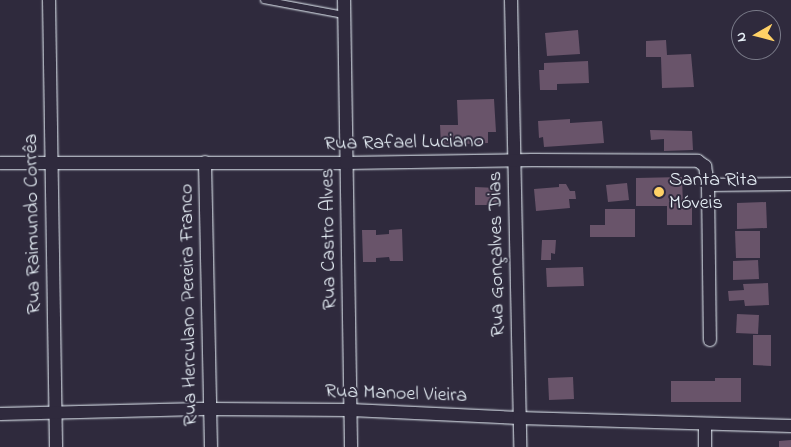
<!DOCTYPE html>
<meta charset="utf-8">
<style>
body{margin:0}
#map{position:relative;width:791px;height:447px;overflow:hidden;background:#2f2a3d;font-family:"Indie Flower",sans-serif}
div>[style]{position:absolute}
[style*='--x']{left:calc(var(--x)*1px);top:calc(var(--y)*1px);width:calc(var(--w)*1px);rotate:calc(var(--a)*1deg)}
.building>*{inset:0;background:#69546a}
.roads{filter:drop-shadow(0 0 1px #e8f1f8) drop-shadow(0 0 1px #e8f1f8)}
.service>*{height:6px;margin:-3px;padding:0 3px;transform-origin:3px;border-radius:3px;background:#2f2a3d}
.minor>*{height:12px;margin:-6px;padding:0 6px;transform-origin:6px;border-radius:6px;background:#2f2a3d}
.dots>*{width:14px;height:14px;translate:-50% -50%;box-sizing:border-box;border:2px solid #2f2a3d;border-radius:50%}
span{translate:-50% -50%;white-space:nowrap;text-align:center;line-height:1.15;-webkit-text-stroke:4px #2f2a3d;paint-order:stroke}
.street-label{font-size:20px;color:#e8f1f8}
.poi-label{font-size:20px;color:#e8f1f8}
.left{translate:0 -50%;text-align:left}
.north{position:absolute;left:731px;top:10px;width:50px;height:50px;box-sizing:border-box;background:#2f2a3d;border:1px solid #797a88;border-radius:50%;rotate:262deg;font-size:14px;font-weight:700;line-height:20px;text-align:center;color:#e8f1f8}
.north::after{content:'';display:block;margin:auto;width:18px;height:22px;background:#ffd166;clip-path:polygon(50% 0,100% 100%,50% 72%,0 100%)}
</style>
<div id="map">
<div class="building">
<div style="clip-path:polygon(578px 30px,580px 54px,547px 56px,545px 33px)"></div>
<div style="clip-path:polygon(666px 40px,667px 55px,691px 54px,694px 87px,662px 88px,661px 57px,646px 57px,646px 41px)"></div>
<div style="clip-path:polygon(588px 61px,589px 83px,557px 84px,557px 90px,540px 90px,539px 70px,544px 70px,544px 63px)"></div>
<div style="clip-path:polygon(494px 99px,496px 132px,488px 132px,488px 143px,441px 145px,440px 125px,458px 125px,457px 100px)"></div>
<div style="clip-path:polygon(570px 119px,570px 123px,602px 121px,604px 143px,544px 147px,543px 137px,539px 138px,538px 121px)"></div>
<div style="clip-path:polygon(650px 130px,692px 131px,693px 150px,664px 151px,664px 139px,651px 140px)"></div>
<div style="clip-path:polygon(682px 177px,683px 206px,692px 205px,692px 225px,667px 225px,667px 206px,636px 206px,636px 178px)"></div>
<div style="clip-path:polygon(627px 183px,629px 200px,608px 202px,606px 185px)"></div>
<div style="clip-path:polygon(559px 184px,566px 184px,570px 191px,575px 191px,576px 199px,569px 199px,570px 208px,536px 211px,534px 189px,559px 187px)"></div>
<div style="clip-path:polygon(475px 187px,497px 188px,497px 205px,475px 205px)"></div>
<div style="clip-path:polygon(766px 202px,767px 228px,737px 229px,737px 203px)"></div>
<div style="clip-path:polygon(605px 209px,635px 209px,635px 237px,590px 237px,590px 225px,605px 225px)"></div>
<div style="clip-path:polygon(402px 229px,403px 261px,390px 261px,389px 257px,376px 258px,376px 262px,363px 262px,362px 230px,376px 230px,376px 235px,389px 234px,389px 230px)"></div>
<div style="clip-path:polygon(735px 231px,760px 231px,760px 258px,736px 258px)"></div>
<div style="clip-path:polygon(542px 240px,556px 240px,555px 254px,551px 253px,551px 260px,541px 260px)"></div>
<div style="clip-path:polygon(758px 260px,759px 279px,733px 280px,733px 261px)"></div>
<div style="clip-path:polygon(583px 267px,584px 286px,547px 287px,546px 268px)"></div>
<div style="clip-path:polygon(768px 283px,769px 305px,745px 306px,744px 300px,729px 301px,728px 291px,744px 290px,743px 284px)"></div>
<div style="clip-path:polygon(737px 314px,759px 315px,758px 334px,736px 333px)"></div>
<div style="clip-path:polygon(753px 335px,771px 335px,771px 366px,753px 365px)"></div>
<div style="clip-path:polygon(573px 377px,574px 399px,549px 400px,548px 378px)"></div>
<div style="clip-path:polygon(715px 378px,741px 378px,741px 402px,671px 402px,671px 381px,715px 381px)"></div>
<div style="clip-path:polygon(791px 440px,791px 447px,779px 447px,779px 441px)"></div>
</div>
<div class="roads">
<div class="service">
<div style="--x:264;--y:0;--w:81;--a:10.6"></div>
</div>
<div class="minor">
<div style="--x:49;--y:0;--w:447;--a:89.1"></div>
<div style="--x:344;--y:0;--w:447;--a:89.1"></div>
<div style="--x:511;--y:0;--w:447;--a:88.8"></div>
<div style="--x:205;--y:162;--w:285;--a:88.8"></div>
<div style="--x:0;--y:163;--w:346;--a:0"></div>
<div style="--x:346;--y:163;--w:186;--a:-0.9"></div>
<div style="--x:532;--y:160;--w:166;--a:0.3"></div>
<div style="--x:698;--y:161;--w:9;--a:36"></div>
<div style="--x:705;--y:166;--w:19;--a:81"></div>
<div style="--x:708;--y:185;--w:83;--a:-0.7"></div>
<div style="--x:708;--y:185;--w:155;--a:89.3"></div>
<div style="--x:0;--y:414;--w:210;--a:-1.4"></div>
<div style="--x:210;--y:409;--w:141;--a:0.4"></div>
<div style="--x:351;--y:410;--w:168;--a:2.7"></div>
<div style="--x:519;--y:418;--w:272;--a:1.7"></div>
<div style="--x:705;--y:447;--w:22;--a:-90"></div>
</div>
</div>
<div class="dots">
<div style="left:659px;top:192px;background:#ffd166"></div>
</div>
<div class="street-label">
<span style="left:404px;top:143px;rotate:-1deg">Rua Rafael Luciano</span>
<span style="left:33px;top:224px;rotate:-91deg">Rua Raimundo Corrêa</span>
<span style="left:329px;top:239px;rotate:-91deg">Rua Castro Alves</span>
<span style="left:497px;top:254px;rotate:-91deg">Rua Gonçalves Dias</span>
<span style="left:189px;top:305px;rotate:-91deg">Rua Herculano Pereira Franco</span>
<span style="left:396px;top:394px;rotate:2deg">Rua Manoel Vieira</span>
</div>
<div class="poi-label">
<span class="left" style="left:669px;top:192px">Santa Rita<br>Móveis</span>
</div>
<div class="north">N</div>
</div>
